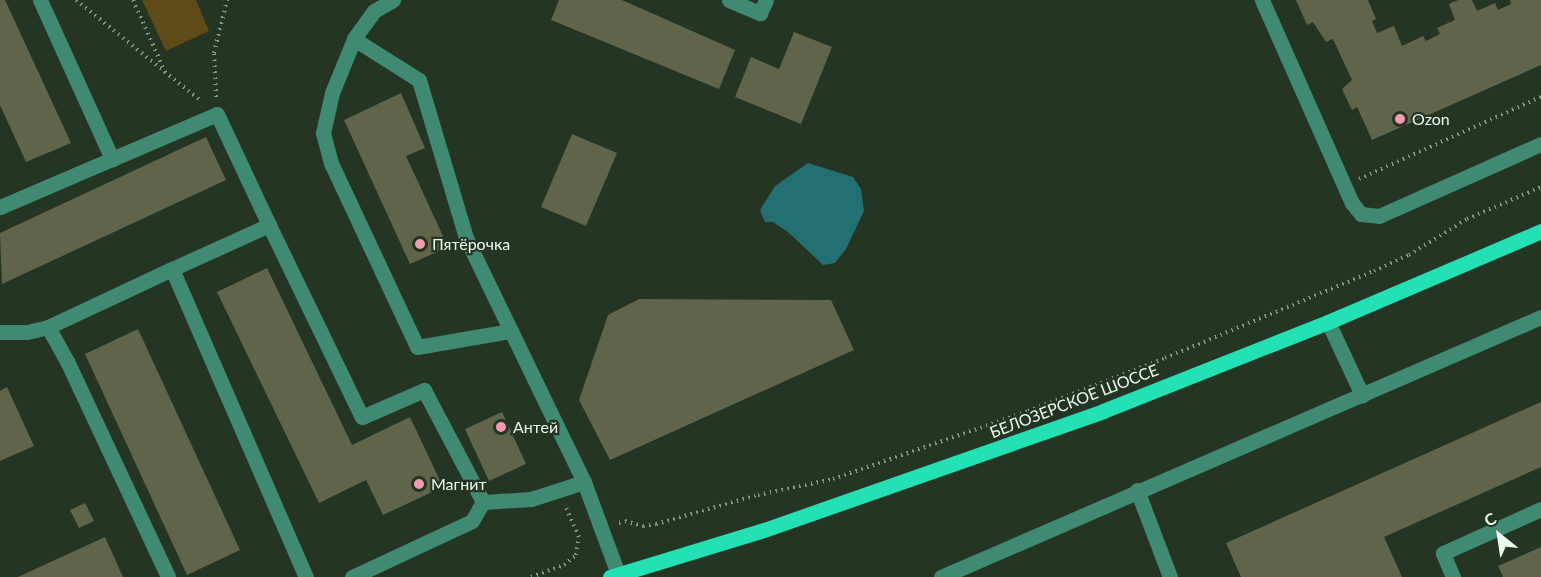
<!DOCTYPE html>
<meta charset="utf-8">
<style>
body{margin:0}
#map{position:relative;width:1541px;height:577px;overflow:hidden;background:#243523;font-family:Lato,sans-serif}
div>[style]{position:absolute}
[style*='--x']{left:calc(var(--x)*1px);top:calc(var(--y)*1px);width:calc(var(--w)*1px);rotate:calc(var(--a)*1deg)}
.green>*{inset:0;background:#5e4b18}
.water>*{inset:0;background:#237072}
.building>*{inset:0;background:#60644a}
.path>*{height:4px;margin-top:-2px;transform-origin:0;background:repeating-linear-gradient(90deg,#899788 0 1.5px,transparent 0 6px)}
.minor>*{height:15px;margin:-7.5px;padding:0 7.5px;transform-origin:7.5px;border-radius:7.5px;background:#408972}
.major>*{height:15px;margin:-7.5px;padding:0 7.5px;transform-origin:7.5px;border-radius:7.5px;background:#23e1b4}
.dots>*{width:16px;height:16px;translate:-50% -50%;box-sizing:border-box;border:3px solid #243523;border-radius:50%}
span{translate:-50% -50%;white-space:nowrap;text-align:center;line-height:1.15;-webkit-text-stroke:4.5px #243523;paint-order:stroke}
.poi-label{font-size:16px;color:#edf8ec}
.left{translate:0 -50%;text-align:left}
.street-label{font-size:16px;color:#edf8ec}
.north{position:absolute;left:1469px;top:505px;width:60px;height:60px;-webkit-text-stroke:4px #243523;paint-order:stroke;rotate:330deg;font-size:16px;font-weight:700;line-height:24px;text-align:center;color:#edf8ec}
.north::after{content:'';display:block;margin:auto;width:21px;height:27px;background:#edf8ec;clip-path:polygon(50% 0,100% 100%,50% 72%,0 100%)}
</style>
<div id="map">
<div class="green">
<div style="clip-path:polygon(142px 0,196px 0,209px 31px,166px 51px)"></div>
</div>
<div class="water">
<div style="clip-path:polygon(808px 163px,853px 177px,861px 189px,864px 211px,846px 249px,835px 263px,823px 265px,788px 232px,773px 222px,765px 222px,760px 210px,775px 186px)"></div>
</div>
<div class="building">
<div style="clip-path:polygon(0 0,5px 0,71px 143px,26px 162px,0 105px)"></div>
<div style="clip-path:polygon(559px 0,622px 0,735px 50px,719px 89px,551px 20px)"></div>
<div style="clip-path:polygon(1296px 0,1368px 0,1376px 19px,1372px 21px,1377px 33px,1394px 26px,1402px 46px,1423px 36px,1426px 41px,1440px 34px,1437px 28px,1455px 20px,1449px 4px,1458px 0,1472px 0,1477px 11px,1495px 3px,1498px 10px,1511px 4px,1510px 0,1541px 0,1541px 65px,1372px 140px,1357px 107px,1352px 110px,1342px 89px,1352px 80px,1333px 39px,1326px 42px,1313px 22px,1307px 25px)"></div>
<div style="clip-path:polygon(794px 32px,832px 47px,801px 124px,735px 97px,751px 57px,779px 69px)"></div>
<div style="clip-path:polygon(401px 93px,425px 148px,406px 156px,448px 247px,410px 264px,344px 120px)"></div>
<div style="clip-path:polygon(572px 134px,617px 153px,586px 226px,541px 207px)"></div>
<div style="clip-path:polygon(206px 137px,226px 180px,2px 284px,0 233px)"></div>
<div style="clip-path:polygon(267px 268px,352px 445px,410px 417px,443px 487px,383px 515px,366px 480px,319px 503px,217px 292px)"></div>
<div style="clip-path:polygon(639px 299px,831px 300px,854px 350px,610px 460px,579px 400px,608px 315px)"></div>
<div style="clip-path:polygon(138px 329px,240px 550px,187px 575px,85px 354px)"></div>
<div style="clip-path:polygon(7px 387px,34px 446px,0 461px,0 391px)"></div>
<div style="clip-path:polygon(1541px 402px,1541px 467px,1384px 537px,1402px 577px,1241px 577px,1226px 543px)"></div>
<div style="clip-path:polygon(502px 412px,526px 464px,489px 481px,465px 429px)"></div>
<div style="clip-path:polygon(85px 503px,94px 521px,79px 528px,70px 510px)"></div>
<div style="clip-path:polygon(105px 537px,123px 577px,18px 577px)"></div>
<div style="clip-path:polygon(1541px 547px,1541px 577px,1503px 577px,1498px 566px)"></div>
</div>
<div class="path">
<div style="--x:76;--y:0;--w:161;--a:38.9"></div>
<div style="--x:133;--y:0;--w:79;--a:66"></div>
<div style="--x:216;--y:97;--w:44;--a:-92.6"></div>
<div style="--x:214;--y:53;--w:55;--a:-76.2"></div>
<div style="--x:1359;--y:179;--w:200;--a:-24.3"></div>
<div style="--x:619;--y:523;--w:6;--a:-18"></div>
<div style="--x:625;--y:521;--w:19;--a:16"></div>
<div style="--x:643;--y:526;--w:13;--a:-9"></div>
<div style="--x:656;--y:524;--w:106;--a:-15.9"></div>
<div style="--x:758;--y:495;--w:77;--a:-12"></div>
<div style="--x:833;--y:479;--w:207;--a:-19.2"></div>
<div style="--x:1028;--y:411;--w:147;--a:-21.1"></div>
<div style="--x:1165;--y:358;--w:226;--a:-22.6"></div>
<div style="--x:1374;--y:271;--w:38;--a:-25"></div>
<div style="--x:1409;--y:255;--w:68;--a:-31.8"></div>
<div style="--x:1467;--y:219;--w:81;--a:-23.4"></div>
<div style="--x:531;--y:577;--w:35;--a:-20"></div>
<div style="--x:564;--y:565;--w:16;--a:-40"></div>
<div style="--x:576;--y:555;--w:18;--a:-81"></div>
<div style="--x:579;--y:537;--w:32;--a:-114"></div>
</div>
<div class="minor">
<div style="--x:40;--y:0;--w:175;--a:65.6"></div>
<div style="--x:112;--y:159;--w:114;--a:-23.2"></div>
<div style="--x:217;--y:114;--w:123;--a:64.9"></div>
<div style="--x:393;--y:0;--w:22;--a:150"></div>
<div style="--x:374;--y:11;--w:34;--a:126"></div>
<div style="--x:354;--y:39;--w:58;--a:112.2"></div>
<div style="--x:332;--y:93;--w:41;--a:102.7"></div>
<div style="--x:323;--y:133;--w:31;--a:75"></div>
<div style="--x:331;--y:163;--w:203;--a:64.9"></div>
<div style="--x:417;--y:347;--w:95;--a:-9.7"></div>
<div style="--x:511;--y:331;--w:168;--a:64.2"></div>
<div style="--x:584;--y:482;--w:98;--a:69.7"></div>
<div style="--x:729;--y:0;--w:34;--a:23"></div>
<div style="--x:760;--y:13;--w:14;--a:-65"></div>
<div style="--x:1262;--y:0;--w:222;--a:66.1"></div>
<div style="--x:1352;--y:203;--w:14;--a:51"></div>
<div style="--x:1361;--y:214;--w:18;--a:6"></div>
<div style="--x:1379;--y:216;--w:177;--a:-24"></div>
<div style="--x:354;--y:39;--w:77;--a:32.2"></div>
<div style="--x:419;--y:80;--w:165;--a:73.4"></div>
<div style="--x:466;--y:238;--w:103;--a:64.2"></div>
<div style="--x:0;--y:207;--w:122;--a:-23.2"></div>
<div style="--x:172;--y:269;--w:107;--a:-24.4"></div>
<div style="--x:269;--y:225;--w:213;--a:64.2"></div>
<div style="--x:362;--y:417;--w:68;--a:-23.5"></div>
<div style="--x:424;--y:390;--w:127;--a:62.2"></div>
<div style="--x:1328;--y:322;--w:81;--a:65"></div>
<div style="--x:48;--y:327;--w:39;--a:61"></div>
<div style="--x:67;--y:361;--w:238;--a:64.9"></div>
<div style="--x:0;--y:332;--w:27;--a:0"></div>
<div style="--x:27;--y:332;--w:22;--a:-13"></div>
<div style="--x:48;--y:327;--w:137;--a:-25.1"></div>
<div style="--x:172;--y:269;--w:336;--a:66.5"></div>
<div style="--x:1137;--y:490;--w:93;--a:69.2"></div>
<div style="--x:352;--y:577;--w:132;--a:-25"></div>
<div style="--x:472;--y:521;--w:22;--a:-60"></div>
<div style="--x:483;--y:502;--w:48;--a:-3.6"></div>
<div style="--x:531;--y:499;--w:56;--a:-17.8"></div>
<div style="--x:941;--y:577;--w:654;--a:-23.43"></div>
<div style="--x:1453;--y:577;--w:26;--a:-113"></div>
<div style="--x:1443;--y:553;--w:107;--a:-24.2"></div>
</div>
<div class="major">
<div style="--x:610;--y:577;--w:161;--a:-17"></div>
<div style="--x:764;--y:530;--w:359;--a:-19.3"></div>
<div style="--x:1103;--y:411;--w:242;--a:-21.6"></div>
<div style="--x:1328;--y:322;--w:232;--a:-23.1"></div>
</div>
<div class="dots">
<div style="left:1400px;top:119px;background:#f29aaf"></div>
<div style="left:420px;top:244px;background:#f29aaf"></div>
<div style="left:501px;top:427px;background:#f29aaf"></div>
<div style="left:419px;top:484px;background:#f29aaf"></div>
</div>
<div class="poi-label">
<span class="left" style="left:1412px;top:119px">Ozon</span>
<span class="left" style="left:432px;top:244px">Пятёрочка</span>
<span class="left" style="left:513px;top:427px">Антей</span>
<span class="left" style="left:431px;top:484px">Магнит</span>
</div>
<div class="street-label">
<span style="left:1074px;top:401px;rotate:-21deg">БЕЛОЗЕРСКОЕ ШОССЕ</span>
</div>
<div class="north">С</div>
</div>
